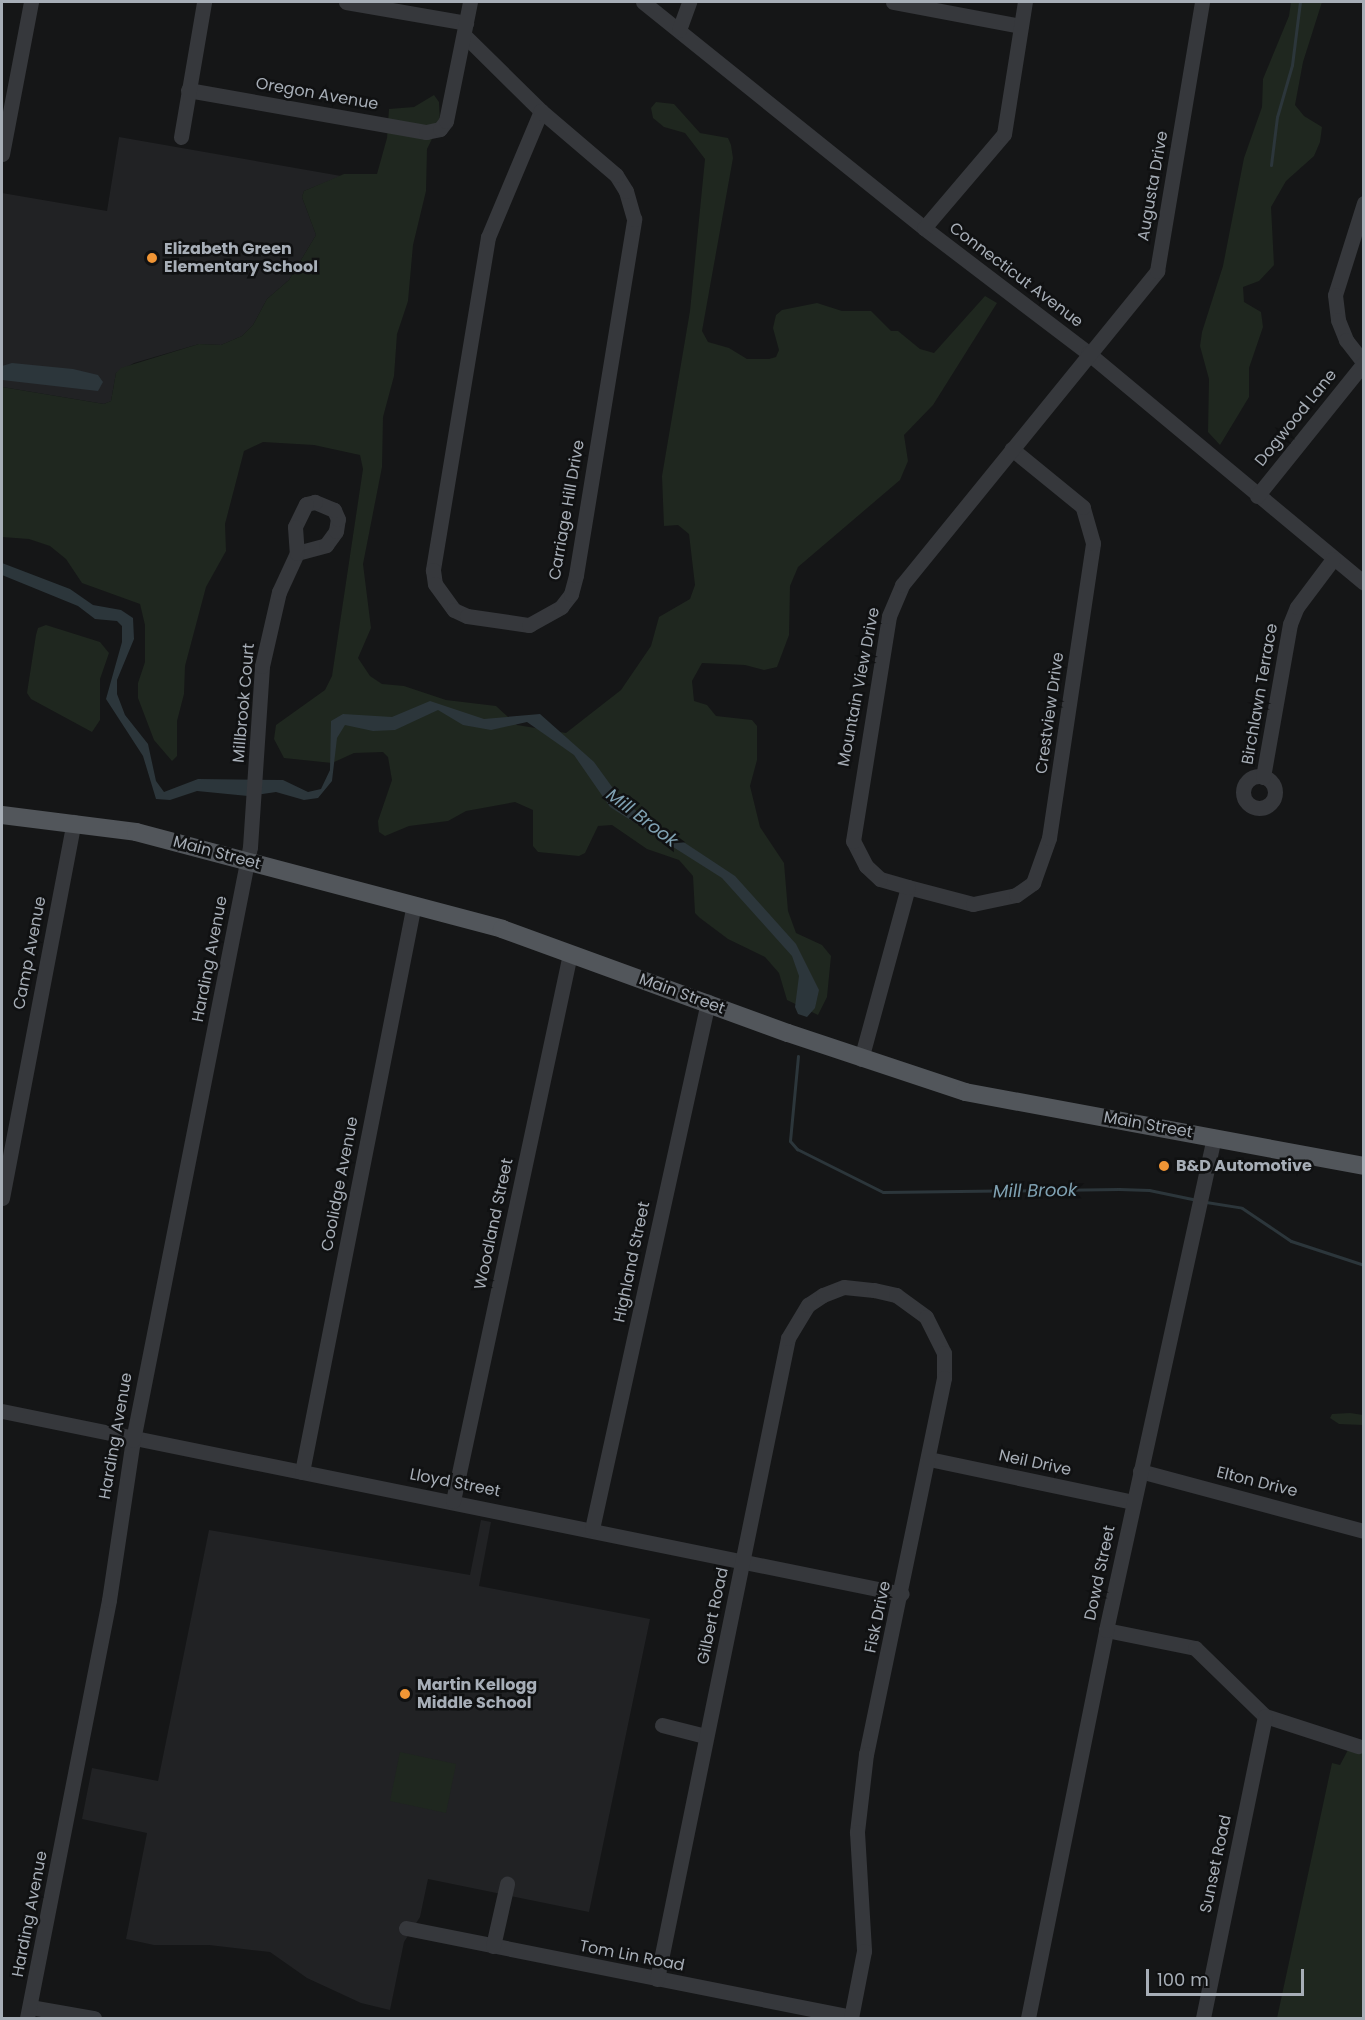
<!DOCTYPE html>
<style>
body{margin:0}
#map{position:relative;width:1365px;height:2020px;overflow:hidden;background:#151617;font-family:Poppins,sans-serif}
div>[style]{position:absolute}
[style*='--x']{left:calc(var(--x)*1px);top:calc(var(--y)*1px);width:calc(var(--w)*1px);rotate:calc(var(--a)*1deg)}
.built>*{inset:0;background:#212224}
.green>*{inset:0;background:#1f271f}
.water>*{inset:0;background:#2c363b}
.stream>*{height:3px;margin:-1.5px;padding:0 1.5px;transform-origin:1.5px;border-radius:1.5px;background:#2c363b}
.minor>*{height:15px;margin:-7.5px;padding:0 7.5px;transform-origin:7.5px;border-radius:7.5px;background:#36383c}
.minor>.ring{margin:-7.5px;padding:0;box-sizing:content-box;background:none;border:15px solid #36383c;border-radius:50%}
.major>*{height:18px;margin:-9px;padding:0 9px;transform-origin:9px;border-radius:9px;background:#52565b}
.dots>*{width:16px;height:16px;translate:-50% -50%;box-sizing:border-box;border:3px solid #101112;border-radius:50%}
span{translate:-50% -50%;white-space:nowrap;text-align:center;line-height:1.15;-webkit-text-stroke:5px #101112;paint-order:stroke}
.street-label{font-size:16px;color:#a7aeb7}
.poi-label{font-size:16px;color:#a7aeb7;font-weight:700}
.left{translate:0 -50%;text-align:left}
.water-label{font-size:18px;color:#7fa1b2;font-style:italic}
.frame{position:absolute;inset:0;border:3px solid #a7aeb7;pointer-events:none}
.scale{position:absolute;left:1146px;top:1969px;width:158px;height:27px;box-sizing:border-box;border:3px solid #a7aeb7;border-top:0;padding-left:8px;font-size:18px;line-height:21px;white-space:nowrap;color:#a7aeb7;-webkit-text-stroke:4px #101112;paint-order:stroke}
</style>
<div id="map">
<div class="built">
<div style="clip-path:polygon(119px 137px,341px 176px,304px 191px,302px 197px,316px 235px,289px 280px,267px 299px,253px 325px,242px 336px,221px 345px,199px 344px,134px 363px,116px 373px,111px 401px,104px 404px,2px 387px,2px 193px,107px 211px)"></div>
<div style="clip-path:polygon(481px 1520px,491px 1522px,479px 1586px,650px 1619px,589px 1912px,428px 1879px,420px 1917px,404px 1942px,390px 2010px,361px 2003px,307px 1978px,270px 1952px,209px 1945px,154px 1945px,126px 1939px,147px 1833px,82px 1819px,92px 1768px,158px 1781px,209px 1530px,470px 1575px)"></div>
</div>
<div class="green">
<div style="clip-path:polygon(1291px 2px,1322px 2px,1303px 62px,1295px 105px,1304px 116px,1322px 127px,1320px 142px,1314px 156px,1286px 181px,1271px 207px,1274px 265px,1259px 281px,1243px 287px,1244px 302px,1261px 312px,1263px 327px,1249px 368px,1249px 397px,1220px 445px,1208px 432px,1209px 379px,1200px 346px,1202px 332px,1223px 266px,1244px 158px,1262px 107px,1263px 79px,1289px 16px)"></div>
<div style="clip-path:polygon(434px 95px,439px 102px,440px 123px,427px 149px,426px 191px,413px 245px,408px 301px,397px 334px,394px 376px,383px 417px,382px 467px,363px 564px,371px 628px,358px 658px,370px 676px,382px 684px,404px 686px,446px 700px,496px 706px,517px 725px,566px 733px,621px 690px,651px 646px,659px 617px,690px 599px,695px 585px,689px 534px,678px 525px,664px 526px,662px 476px,690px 311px,705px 159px,685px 133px,664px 127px,653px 118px,651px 108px,656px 102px,674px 104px,700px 133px,728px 138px,731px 145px,733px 158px,702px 331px,708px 342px,729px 348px,747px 359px,769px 359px,776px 357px,779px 350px,773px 328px,776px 315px,782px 310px,817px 303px,842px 311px,871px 311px,891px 331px,898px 331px,920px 349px,934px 353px,985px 296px,997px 303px,933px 405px,904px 435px,908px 461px,900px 480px,798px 567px,790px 586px,789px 635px,777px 667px,764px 670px,745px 665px,702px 663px,692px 681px,694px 701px,707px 705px,716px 716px,752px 720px,757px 726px,757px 760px,750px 786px,760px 827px,784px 863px,788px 911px,796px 933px,822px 945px,831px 956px,827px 997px,818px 1015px,787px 1000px,779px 973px,765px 957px,728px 939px,700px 918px,695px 913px,693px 876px,679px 860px,647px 849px,612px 825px,598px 826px,585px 853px,579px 856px,538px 852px,533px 846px,533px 810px,515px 802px,466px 811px,448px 821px,409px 826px,385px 836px,379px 832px,378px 821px,392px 780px,388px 757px,383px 752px,354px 753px,332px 763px,284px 758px,274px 739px,276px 725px,325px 690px,332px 676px,363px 469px,360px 455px,314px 445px,263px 442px,244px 451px,225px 524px,226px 551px,206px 587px,185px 666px,184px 694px,177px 721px,177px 756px,172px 761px,154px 740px,138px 698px,138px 683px,145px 662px,145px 625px,140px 604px,82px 583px,66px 559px,50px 546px,29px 539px,2px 537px,2px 387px,104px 404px,111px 401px,116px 373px,121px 368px,199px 344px,221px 345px,242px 336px,253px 325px,267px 299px,289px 280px,316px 235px,302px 197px,304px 191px,344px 174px,377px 174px,387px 138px,389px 109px,414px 107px)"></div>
<div style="clip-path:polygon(46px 625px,100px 642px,109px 653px,100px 679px,100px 720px,92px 732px,31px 699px,27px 693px,36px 635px,38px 628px)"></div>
<div style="clip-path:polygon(1350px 1413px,1363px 1415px,1363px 1425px,1339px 1424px,1330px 1418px,1332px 1414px)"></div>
<div style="clip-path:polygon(1363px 1741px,1363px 2018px,1277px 2018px,1332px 1763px,1340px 1765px,1349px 1748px)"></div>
<div style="clip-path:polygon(400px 1752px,456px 1764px,446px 1813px,390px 1801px)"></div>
</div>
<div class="water">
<div style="clip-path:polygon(12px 363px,73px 369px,98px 375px,103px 382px,98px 391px,2px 380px,2px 366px)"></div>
<div style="clip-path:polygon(2px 563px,70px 589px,93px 605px,121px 610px,133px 618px,134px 639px,117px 680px,117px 694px,125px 715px,148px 744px,156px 781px,164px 792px,198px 779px,283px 780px,308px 792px,321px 789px,330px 770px,331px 721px,343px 714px,392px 717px,430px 701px,484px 719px,540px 714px,594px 762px,623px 802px,735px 876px,796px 944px,819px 990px,815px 1008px,807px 1017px,798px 1014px,795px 1007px,799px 976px,792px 956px,722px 878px,610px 807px,574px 755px,527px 722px,491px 730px,463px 725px,438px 710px,395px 730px,373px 731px,345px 725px,337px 738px,332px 781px,318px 798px,304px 800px,276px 792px,248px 796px,197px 791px,170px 800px,156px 799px,143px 756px,106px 699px,122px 642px,122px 626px,117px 621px,95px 619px,78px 606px,2px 575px)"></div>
</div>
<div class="stream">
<div style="--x:1271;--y:165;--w:48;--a:-82.9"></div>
<div style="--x:1277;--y:117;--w:54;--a:-73.9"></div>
<div style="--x:1292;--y:65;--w:64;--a:-82.8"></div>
<div style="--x:798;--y:1056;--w:85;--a:95.4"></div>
<div style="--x:790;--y:1141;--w:11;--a:49"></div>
<div style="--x:797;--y:1149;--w:96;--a:26.6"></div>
<div style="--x:883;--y:1192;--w:236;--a:-0.7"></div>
<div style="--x:1119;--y:1189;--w:30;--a:2"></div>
<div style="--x:1149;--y:1190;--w:49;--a:11.8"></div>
<div style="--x:1206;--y:1202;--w:36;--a:9"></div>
<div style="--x:1242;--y:1208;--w:59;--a:34"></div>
<div style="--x:1291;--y:1241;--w:77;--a:18.2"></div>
</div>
<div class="minor">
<div style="--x:346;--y:2;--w:122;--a:9.9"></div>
<div style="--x:643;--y:2;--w:361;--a:38.8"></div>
<div style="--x:924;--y:228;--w:206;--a:37.3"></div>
<div style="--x:1088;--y:353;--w:359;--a:39.8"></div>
<div style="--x:893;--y:2;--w:130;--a:10.6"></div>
<div style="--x:679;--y:30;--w:30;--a:-70"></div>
<div style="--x:465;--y:36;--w:107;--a:44.6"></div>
<div style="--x:541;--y:111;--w:137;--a:112.8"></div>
<div style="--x:488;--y:237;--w:338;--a:99.4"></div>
<div style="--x:433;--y:570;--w:14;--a:82"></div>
<div style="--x:435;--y:584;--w:32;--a:54"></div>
<div style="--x:454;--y:610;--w:14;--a:25"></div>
<div style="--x:467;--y:616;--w:63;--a:8.3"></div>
<div style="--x:529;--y:625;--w:37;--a:-29"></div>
<div style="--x:561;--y:607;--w:16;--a:-52"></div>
<div style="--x:571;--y:594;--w:20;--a:-75"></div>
<div style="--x:576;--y:575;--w:361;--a:-80.7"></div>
<div style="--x:634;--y:219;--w:29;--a:-106"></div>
<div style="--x:626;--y:191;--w:19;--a:-122"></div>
<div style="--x:616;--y:175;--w:99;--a:-139.5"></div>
<div style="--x:188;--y:90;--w:242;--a:10"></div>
<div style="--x:426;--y:132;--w:14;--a:-12"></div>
<div style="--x:440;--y:129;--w:10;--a:-53"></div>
<div style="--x:446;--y:121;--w:121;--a:-78.6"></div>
<div style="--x:181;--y:137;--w:137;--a:-80.3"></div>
<div style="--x:2;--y:154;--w:155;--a:-79.2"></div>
<div style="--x:1364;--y:203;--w:96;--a:107.5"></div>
<div style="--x:1335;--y:295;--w:25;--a:83"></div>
<div style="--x:1338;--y:320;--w:22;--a:68"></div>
<div style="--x:1346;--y:340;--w:29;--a:52"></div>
<div style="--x:924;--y:228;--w:123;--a:-49.6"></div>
<div style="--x:1004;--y:134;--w:134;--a:-81"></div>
<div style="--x:1257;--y:496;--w:171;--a:-51.2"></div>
<div class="ring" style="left:1243px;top:776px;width:17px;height:17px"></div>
<div style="--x:1263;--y:777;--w:155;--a:-80"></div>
<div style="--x:1290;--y:624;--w:18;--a:-68"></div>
<div style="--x:1297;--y:607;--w:60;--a:-53.1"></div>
<div style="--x:908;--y:887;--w:67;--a:14.7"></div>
<div style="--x:973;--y:904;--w:44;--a:-11.8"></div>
<div style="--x:1016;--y:895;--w:21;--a:-35"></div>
<div style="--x:1033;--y:883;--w:48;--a:-70.4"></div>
<div style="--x:1049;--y:838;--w:298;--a:-81.5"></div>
<div style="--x:1093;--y:543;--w:37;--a:-106"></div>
<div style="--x:1083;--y:507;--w:92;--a:-140.8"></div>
<div style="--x:861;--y:1059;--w:178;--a:-74.7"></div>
<div style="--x:908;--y:887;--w:29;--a:-164"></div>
<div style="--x:880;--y:879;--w:19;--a:-137"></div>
<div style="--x:866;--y:866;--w:28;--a:-117"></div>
<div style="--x:853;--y:841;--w:228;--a:-80.9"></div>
<div style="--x:889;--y:616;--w:34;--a:-67"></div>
<div style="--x:902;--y:585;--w:405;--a:-50.9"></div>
<div style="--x:1157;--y:271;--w:273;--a:-80.5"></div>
<div style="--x:2;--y:1198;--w:383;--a:-79.2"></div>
<div style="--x:2;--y:1411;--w:918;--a:11.49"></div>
<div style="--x:929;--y:1459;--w:208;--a:11.9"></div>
<div style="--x:1140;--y:1471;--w:232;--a:15"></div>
<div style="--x:302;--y:1472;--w:579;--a:-78.85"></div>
<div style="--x:453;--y:1501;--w:559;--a:-77.93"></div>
<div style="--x:592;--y:1529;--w:540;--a:-77.59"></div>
<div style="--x:1106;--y:1630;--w:91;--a:11.4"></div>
<div style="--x:1195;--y:1648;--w:98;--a:44.2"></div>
<div style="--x:1265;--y:1716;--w:98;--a:17.9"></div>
<div style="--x:662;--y:1725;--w:44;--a:14.3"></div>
<div style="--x:406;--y:1928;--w:454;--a:11.3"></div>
<div style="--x:493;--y:1946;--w:64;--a:-77.3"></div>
<div style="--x:657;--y:1979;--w:654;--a:-78.45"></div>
<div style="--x:788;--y:1338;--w:39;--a:-59"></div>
<div style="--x:808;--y:1305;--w:18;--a:-34"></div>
<div style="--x:823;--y:1295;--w:22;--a:-21"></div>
<div style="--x:844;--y:1287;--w:30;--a:6"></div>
<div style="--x:874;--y:1290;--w:23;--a:13"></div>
<div style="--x:896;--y:1295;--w:37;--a:36"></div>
<div style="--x:926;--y:1317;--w:40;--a:63.4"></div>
<div style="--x:944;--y:1353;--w:25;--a:90"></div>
<div style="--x:944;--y:1378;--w:384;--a:101.7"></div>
<div style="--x:866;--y:1754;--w:79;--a:96.6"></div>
<div style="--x:857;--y:1832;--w:119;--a:86.6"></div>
<div style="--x:864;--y:1951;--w:68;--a:101"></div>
<div style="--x:30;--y:2007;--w:65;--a:9.8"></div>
<div style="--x:27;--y:2018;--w:426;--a:-78.9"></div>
<div style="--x:109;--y:1600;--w:162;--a:-81.5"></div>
<div style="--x:133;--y:1440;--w:604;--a:-78.84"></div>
<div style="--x:250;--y:847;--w:181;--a:-86.2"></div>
<div style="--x:262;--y:666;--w:76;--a:-77.1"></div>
<div style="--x:279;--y:592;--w:43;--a:-65.2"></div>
<div style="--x:297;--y:553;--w:30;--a:-15"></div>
<div style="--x:326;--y:545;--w:17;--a:-54"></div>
<div style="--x:336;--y:531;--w:12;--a:-81"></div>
<div style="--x:338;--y:519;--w:10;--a:-114"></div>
<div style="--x:334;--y:510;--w:21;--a:-157"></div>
<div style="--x:315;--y:502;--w:9;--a:167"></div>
<div style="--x:306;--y:504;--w:25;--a:116"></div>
<div style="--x:295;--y:527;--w:26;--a:86"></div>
<div style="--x:1028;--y:2018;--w:396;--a:-78.6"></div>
<div style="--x:1106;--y:1630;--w:505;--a:-77.64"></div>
<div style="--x:1203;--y:2018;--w:308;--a:-78.4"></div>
</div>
<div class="major">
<div style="--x:2;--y:815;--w:135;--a:7.2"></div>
<div style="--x:136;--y:832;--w:379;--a:14.8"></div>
<div style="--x:502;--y:929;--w:304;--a:20"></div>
<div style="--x:788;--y:1033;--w:187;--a:18.4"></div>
<div style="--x:965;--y:1092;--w:406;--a:10.5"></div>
</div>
<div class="dots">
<div style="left:152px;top:258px;background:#f09535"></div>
<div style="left:1164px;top:1166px;background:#f09535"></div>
<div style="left:405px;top:1694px;background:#f09535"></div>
</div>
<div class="street-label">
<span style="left:317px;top:94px;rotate:10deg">Oregon Avenue</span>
<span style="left:1153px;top:186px;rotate:-80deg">Augusta Drive</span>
<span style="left:1016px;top:275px;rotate:37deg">Connecticut Avenue</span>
<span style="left:1296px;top:418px;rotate:-51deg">Dogwood Lane</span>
<span style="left:567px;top:510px;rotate:-80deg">Carriage Hill Drive</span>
<span style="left:859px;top:687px;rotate:-79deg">Mountain View Drive</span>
<span style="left:1260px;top:694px;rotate:-80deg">Birchlawn Terrace</span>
<span style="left:244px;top:703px;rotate:-85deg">Millbrook Court</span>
<span style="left:1050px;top:713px;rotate:-82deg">Crestview Drive</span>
<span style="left:217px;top:853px;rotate:15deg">Main Street</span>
<span style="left:30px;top:953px;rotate:-79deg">Camp Avenue</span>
<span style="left:210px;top:959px;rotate:-79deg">Harding Avenue</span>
<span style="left:682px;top:994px;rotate:20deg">Main Street</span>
<span style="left:1148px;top:1125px;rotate:10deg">Main Street</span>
<span style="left:340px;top:1184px;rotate:-79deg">Coolidge Avenue</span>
<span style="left:494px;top:1224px;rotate:-78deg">Woodland Street</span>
<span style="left:632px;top:1262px;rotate:-78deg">Highland Street</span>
<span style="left:116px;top:1436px;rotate:-80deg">Harding Avenue</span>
<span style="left:1035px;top:1463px;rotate:12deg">Neil Drive</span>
<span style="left:1257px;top:1482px;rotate:14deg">Elton Drive</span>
<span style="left:455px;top:1483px;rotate:11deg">Lloyd Street</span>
<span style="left:1100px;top:1573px;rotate:-78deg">Dowd Street</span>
<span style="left:713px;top:1616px;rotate:-78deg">Gilbert Road</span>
<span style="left:878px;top:1617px;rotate:-78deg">Fisk Drive</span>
<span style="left:1216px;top:1864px;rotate:-78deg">Sunset Road</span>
<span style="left:30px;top:1914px;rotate:-79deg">Harding Avenue</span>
<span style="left:632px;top:1956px;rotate:11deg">Tom Lin Road</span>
</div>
<div class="poi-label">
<span class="left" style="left:164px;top:258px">Elizabeth Green<br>Elementary School</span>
<span class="left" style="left:1176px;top:1166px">B&amp;D Automotive</span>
<span class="left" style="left:417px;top:1694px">Martin Kellogg<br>Middle School</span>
</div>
<div class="water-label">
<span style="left:642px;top:818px;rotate:37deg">Mill Brook</span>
<span style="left:1035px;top:1191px;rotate:-1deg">Mill Brook</span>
</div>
<div class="frame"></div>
<div class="scale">100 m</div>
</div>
